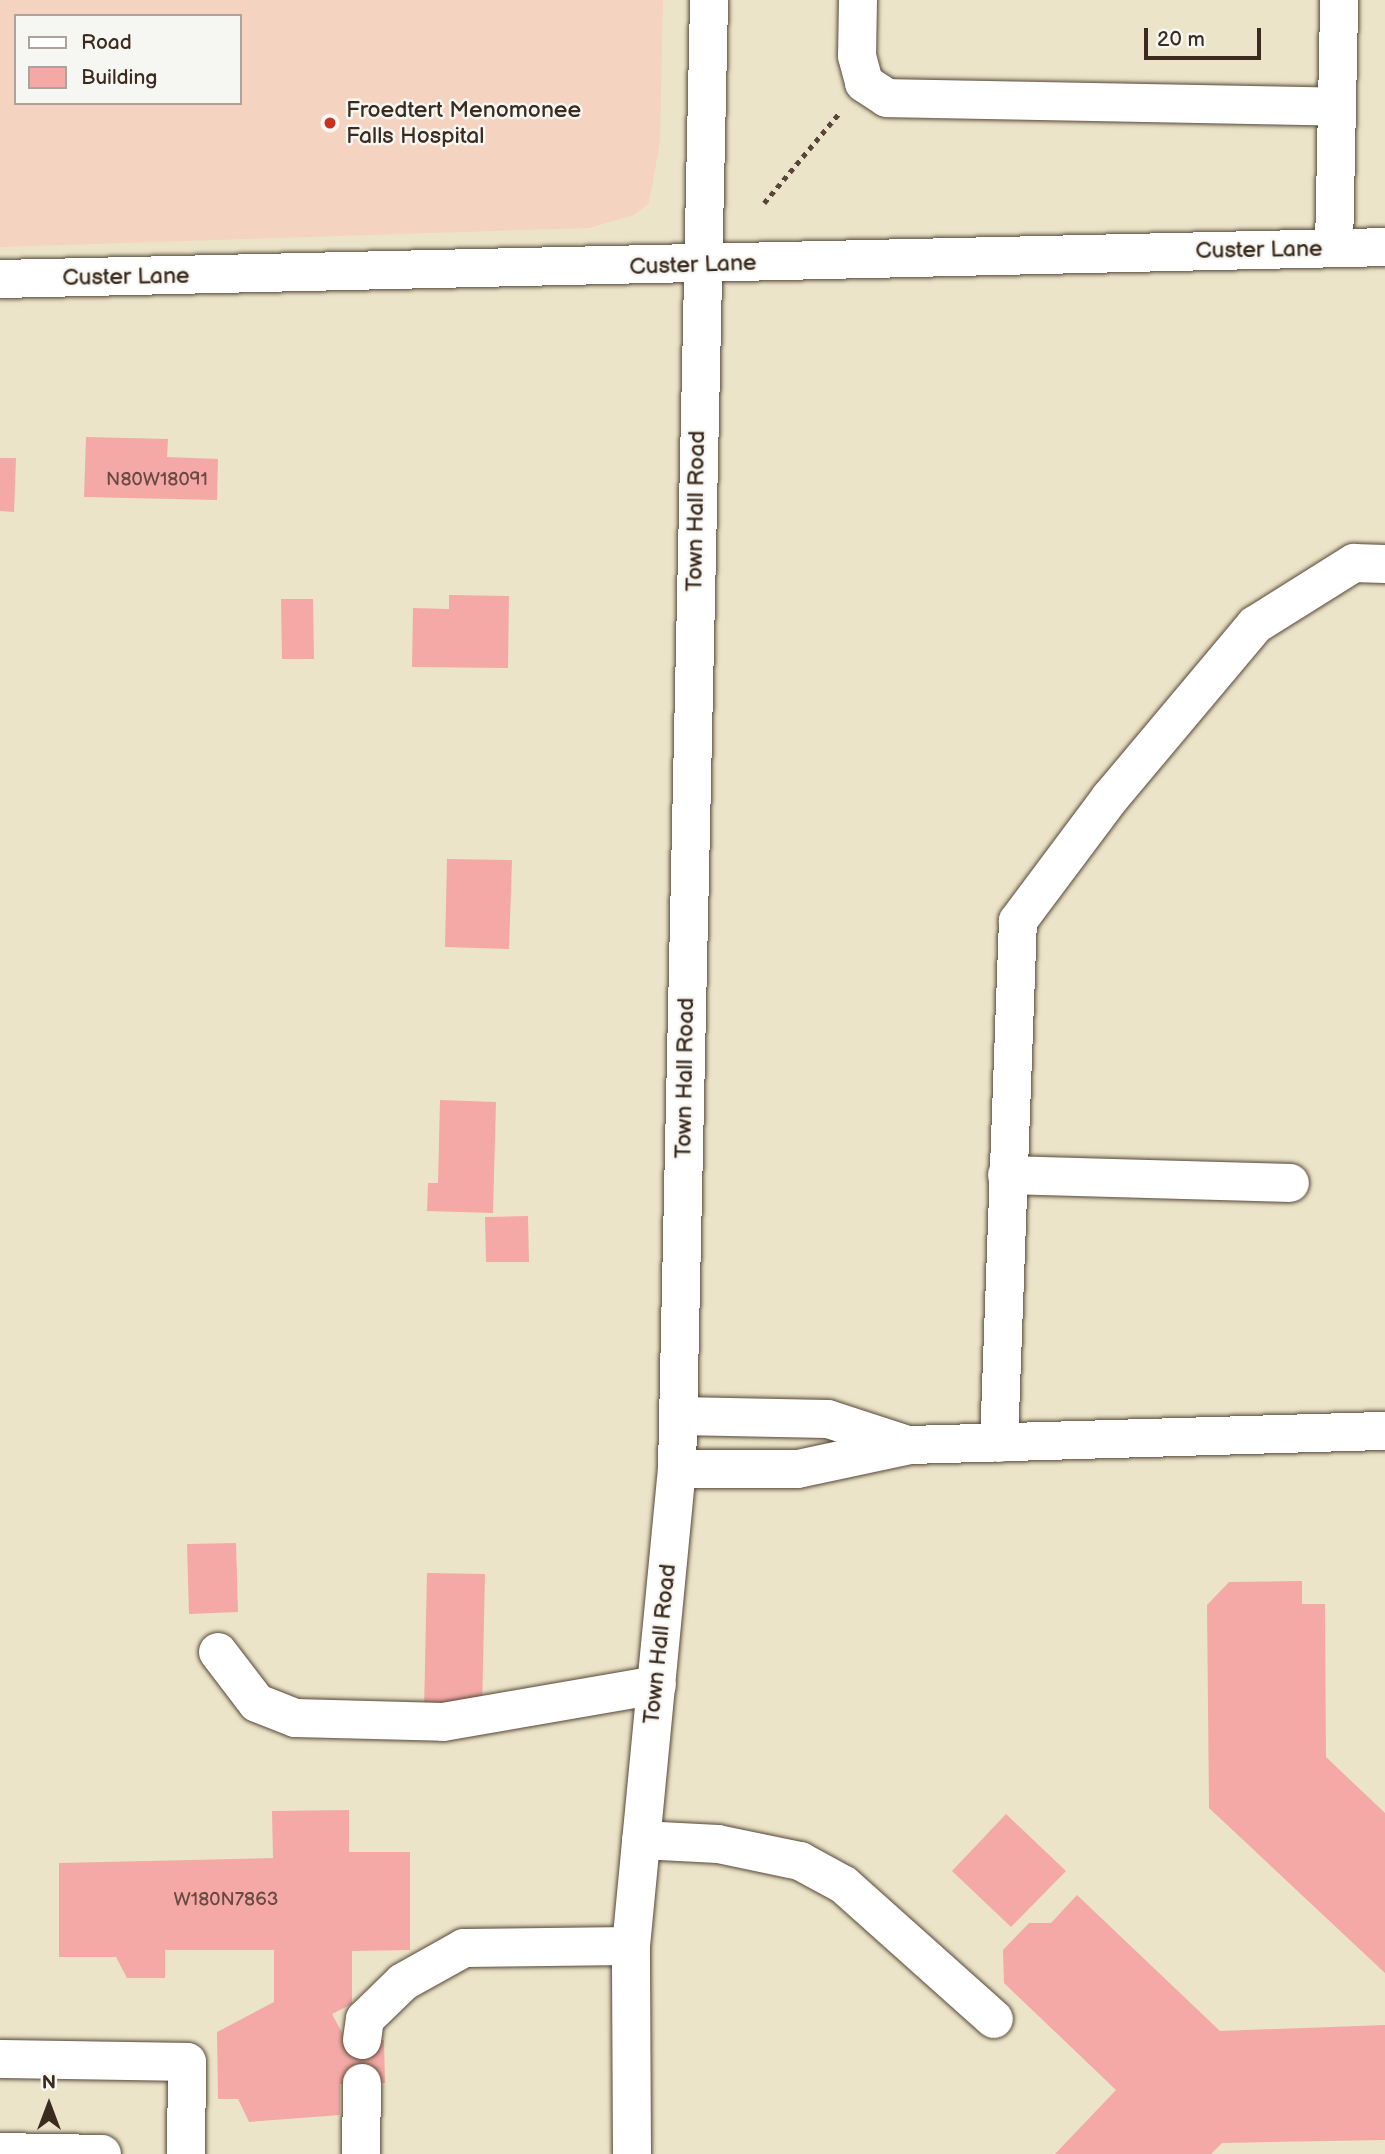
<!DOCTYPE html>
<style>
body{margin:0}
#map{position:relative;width:1385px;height:2154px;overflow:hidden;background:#ece4c8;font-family:"Balsamiq Sans",sans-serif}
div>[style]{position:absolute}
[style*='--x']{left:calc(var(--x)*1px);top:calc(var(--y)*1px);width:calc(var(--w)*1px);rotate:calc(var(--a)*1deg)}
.built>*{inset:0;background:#f5d3c1}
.building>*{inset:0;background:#f4a9a6}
.path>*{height:4.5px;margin-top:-2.25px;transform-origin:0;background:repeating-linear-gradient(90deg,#564638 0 5px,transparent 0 10px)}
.roads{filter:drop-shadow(0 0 2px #564638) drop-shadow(0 0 2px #564638)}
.minor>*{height:38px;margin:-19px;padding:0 19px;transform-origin:19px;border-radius:19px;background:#fff}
.dots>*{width:19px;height:19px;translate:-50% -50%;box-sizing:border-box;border:4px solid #f6f6f2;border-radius:50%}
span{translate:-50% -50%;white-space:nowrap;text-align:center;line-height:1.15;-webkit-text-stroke:5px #f6f6f2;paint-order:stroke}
.number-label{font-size:19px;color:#694a40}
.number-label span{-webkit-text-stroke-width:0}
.poi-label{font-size:23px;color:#3b2a1e}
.left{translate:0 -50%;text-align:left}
.street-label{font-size:23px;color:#3b2a1e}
.legend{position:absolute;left:14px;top:14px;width:228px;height:91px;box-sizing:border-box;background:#f6f6f2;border:2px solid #aba49d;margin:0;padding:9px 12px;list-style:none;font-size:21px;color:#3b2a1e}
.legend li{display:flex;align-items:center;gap:14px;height:35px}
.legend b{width:35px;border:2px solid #aba49d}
.north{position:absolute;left:14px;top:2070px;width:70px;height:70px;-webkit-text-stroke:5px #f6f6f2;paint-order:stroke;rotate:0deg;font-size:19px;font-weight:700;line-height:28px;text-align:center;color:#3b2a1e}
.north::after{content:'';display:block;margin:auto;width:24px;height:32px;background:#3b2a1e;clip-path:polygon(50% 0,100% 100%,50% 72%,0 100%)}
.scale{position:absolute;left:1144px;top:28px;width:117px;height:32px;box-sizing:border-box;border:4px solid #3b2a1e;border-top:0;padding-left:9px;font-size:21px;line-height:24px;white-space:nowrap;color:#3b2a1e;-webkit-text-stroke:5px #f6f6f2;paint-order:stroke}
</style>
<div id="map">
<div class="built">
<div style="clip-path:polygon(evenodd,0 0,663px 0,660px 142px,649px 203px,634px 215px,589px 228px,0 247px,0 0,16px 16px,240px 16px,240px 103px,16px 103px,16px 16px)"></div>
</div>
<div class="building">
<div style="clip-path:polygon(86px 437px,168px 439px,167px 457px,218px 459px,217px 500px,84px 497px)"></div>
<div style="clip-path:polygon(0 458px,16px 458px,14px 512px,0 511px)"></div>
<div style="clip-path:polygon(449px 595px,509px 596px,508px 668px,412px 667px,413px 608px,449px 609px)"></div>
<div style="clip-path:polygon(281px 599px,313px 599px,314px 659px,282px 659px)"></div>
<div style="clip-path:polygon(447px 859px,512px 860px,509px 949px,445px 947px)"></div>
<div style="clip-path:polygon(440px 1100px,496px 1102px,493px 1213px,427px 1211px,428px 1183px,438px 1183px)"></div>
<div style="clip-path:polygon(528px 1216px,529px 1262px,486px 1262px,485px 1217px)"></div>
<div style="clip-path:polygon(236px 1543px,238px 1612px,189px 1614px,187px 1544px)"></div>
<div style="clip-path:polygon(427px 1573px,485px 1574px,482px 1712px,424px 1710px)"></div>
<div style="clip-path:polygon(1302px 1581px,1302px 1604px,1325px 1604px,1326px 1757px,1385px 1813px,1385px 1973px,1209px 1808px,1207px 1605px,1229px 1582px)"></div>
<div style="clip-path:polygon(349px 1810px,349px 1852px,410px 1852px,410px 1950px,352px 1951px,352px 2004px,332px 2014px,346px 2040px,384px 2040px,385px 2083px,340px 2084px,340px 2115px,249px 2122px,238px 2099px,218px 2099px,217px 2032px,274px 2002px,274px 1950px,165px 1950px,165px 1978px,127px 1978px,116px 1957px,59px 1957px,59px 1863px,273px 1858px,272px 1811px)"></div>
<div style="clip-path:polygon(1006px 1814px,1066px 1871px,1011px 1927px,952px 1871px)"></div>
<div style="clip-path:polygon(1077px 1895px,1220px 2031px,1385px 2025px,1385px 2140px,1222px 2143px,1211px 2154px,1055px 2154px,1116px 2090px,1004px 1983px,1003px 1950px,1029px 1923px,1051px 1923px)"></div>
</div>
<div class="path">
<div style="--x:764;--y:203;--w:119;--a:-50.1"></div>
</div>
<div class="roads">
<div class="minor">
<div style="--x:858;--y:0;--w:56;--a:91"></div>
<div style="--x:857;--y:56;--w:28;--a:75"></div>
<div style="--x:864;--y:83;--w:27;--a:33"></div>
<div style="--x:887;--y:98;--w:450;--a:1.1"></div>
<div style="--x:1334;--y:248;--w:248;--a:-88.8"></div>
<div style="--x:0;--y:279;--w:1385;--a:-1.32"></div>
<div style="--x:1007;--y:1175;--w:283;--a:1.6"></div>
<div style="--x:679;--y:1416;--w:149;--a:1.2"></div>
<div style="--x:828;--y:1419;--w:84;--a:18"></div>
<div style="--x:999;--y:1443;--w:522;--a:-87.92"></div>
<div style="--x:1018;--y:921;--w:154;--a:-53.2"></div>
<div style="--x:1110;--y:798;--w:226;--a:-50"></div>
<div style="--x:1255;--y:625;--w:117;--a:-32.1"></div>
<div style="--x:1354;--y:563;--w:31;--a:2"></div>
<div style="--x:677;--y:1469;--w:121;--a:0"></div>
<div style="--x:798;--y:1469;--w:115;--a:-12.1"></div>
<div style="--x:910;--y:1445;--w:475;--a:-1.7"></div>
<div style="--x:218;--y:1652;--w:64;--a:52.6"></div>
<div style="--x:257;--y:1703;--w:41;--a:21.5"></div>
<div style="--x:295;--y:1718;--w:148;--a:1.5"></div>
<div style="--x:443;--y:1722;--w:217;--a:-9.8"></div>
<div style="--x:641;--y:1840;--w:77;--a:3"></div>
<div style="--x:718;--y:1844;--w:84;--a:11.7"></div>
<div style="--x:800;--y:1861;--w:50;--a:28.6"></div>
<div style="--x:844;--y:1885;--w:201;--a:41.8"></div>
<div style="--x:362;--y:2040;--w:21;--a:-82"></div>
<div style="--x:365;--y:2019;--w:53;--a:-44.2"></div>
<div style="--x:403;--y:1982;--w:70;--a:-29.1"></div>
<div style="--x:464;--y:1948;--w:167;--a:-0.7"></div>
<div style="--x:0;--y:2059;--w:187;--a:0.9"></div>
<div style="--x:187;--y:2062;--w:92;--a:90.6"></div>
<div style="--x:0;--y:2152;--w:102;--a:1.1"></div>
<div style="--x:361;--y:2154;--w:71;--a:-89.2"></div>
<div style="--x:632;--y:2154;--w:208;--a:-90.3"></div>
<div style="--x:631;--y:1946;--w:479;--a:-84.5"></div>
<div style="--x:677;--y:1469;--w:1469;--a:-88.75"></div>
</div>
</div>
<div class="dots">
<div style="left:330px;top:123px;background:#c8321e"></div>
</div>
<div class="number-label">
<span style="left:157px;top:480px">N80W18091</span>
<span style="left:226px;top:1900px">W180N7863</span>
</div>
<div class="poi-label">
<span class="left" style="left:346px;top:123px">Froedtert Menomonee<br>Falls Hospital</span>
</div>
<div class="street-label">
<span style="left:1259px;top:250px;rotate:-1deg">Custer Lane</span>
<span style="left:693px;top:265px;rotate:-2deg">Custer Lane</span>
<span style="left:126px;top:277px;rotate:-1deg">Custer Lane</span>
<span style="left:696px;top:511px;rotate:-89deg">Town Hall Road</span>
<span style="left:685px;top:1078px;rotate:-89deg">Town Hall Road</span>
<span style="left:660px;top:1644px;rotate:-84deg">Town Hall Road</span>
</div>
<ul class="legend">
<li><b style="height:9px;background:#fff"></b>Road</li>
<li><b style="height:19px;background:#f4a9a6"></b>Building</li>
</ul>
<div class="north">N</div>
<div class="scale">20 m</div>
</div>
